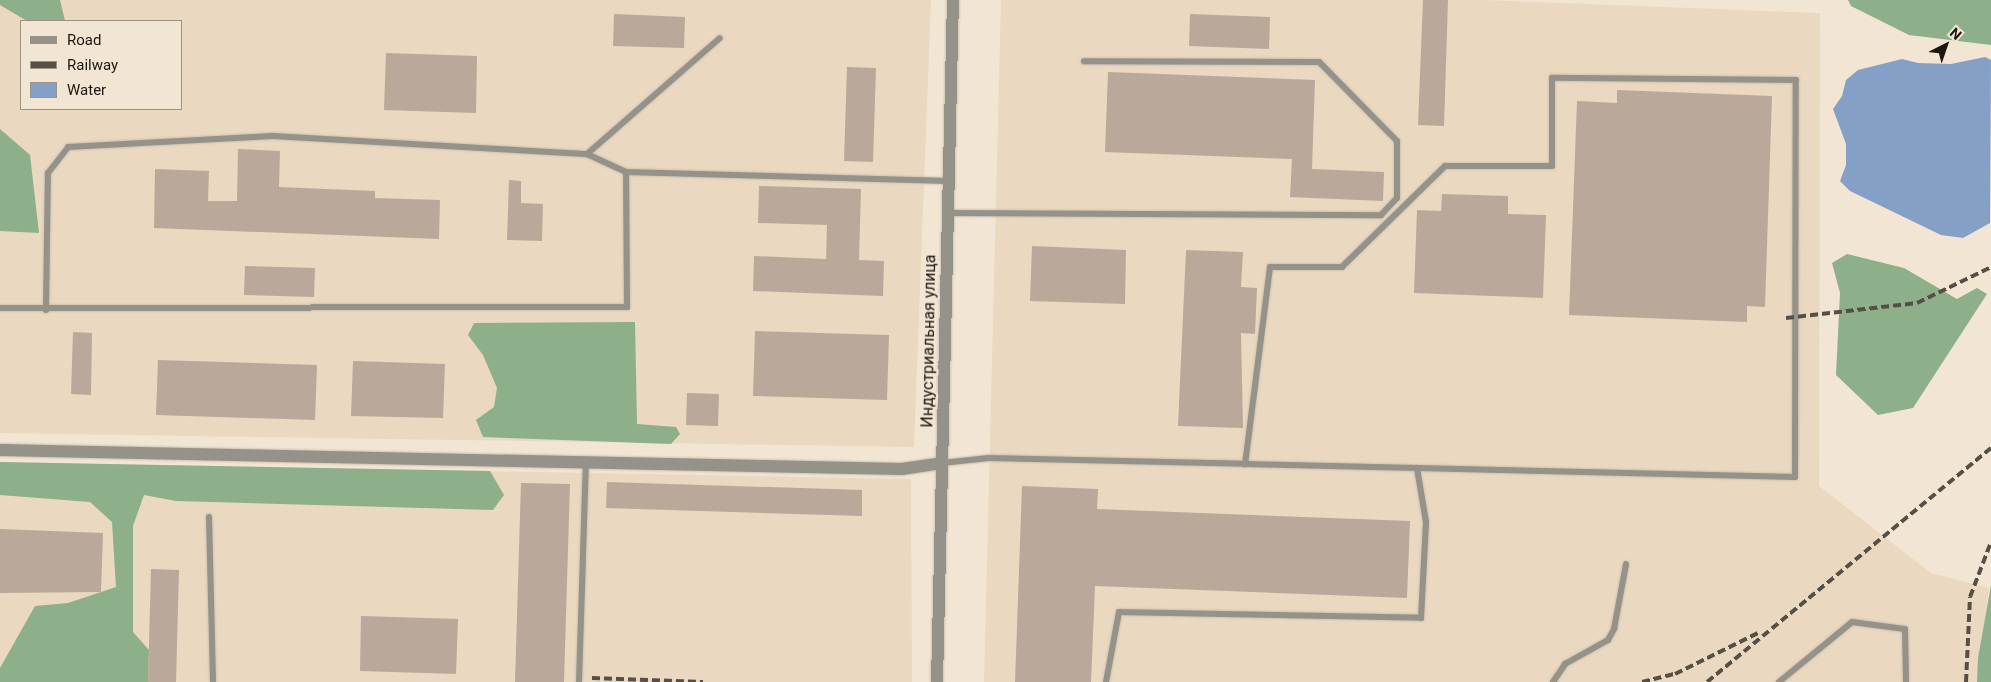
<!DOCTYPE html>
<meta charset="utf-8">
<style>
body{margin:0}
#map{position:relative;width:1991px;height:682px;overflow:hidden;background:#f3e5d3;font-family:Roboto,sans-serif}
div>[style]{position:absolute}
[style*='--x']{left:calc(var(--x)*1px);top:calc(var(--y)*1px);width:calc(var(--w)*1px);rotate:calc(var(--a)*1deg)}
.built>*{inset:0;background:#ebd8c0}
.forest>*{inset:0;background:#8daf89}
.water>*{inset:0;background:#85a0c7}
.building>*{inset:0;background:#baa89a}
.roads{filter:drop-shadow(0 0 1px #ccc0b0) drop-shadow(0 0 1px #ccc0b0)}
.service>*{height:6px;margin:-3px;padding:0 3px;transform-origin:3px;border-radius:3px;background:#949289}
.minor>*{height:12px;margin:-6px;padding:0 6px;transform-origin:6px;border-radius:6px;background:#949289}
.tertiary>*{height:12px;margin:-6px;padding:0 6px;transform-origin:6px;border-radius:6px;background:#949289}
.rail>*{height:4px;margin-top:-2px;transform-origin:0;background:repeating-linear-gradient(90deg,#564f46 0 8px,transparent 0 12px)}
span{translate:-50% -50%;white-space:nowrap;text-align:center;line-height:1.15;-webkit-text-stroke:4.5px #f3e5d3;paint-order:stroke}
.street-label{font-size:16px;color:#1c1711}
.legend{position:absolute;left:20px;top:20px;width:162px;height:90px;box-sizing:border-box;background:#f3e5d3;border:1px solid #9d9385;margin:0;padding:6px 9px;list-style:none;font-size:15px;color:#1c1711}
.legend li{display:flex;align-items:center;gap:10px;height:25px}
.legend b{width:25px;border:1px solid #9d9385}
.north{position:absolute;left:1921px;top:20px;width:50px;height:50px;-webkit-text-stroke:4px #f3e5d3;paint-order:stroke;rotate:41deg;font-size:14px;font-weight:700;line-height:20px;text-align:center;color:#1c1711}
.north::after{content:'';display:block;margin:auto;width:18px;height:22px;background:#1c1711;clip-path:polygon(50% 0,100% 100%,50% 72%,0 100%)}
</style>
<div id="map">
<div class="built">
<div style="clip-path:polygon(evenodd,0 0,931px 0,914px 447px,0 433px,0 0,21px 21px,181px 21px,181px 109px,21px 109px,21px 21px)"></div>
<div style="clip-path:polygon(1001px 0,1482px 0,1820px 13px,1819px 486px,1931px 573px,1989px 588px,1977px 682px,984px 682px)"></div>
<div style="clip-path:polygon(0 462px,911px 479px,912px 682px,0 682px)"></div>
</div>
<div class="forest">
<div style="clip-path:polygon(0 0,60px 0,65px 21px,27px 21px,0 5px)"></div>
<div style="clip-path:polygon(1848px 0,1991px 0,1991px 45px,1909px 35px,1851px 6px)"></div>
<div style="clip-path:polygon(0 129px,30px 155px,39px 233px,0 231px)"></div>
<div style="clip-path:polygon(1847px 254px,1904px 268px,1957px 299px,1977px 288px,1987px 294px,1913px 408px,1878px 415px,1836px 375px,1840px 293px,1832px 263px)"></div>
<div style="clip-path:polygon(635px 322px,637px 424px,676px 427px,680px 434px,671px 444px,483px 437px,476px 420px,494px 407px,497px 388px,483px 355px,468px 335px,474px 323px)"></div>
<div style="clip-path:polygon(0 462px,490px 471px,504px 495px,493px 510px,176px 501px,144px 495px,133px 526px,133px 632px,149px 650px,148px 682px,0 682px,0 668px,35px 606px,68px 603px,116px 587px,112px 522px,90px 502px,0 495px)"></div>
<div style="clip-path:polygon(1991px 585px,1991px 682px,1977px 682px,1978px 658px)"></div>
</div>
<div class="water">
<div style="clip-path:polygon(1985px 57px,1991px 60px,1990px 223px,1963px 238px,1941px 235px,1850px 191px,1840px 181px,1846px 165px,1846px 144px,1833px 109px,1842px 96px,1846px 80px,1858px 70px,1902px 59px,1918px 63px,1951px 64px)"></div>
</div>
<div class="building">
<div style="clip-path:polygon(1423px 0,1448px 0,1444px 126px,1418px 125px)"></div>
<div style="clip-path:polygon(614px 14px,685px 17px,684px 48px,613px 46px)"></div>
<div style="clip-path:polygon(1190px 14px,1270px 17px,1269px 49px,1189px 46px)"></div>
<div style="clip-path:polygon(386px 53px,477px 56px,476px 113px,384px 110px)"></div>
<div style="clip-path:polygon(847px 67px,876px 68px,873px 162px,844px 161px)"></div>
<div style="clip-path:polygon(1108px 72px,1315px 80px,1312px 169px,1384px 172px,1383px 201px,1290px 197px,1292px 159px,1105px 152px)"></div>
<div style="clip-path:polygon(1617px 90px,1772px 96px,1765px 307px,1747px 306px,1747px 322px,1569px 315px,1577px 101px,1617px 103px)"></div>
<div style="clip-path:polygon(238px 149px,280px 151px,279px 187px,375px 191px,375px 198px,440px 200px,439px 239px,154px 228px,155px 169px,209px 171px,208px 201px,237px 201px)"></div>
<div style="clip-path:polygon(509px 180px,521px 181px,521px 203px,543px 204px,542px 241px,507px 240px)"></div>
<div style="clip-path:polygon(759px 186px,861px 189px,859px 260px,884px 261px,883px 296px,753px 291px,754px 256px,826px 259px,827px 225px,758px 223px)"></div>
<div style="clip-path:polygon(1442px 194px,1508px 196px,1508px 214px,1546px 215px,1543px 298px,1414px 293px,1417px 210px,1441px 211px)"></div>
<div style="clip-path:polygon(1032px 246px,1126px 250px,1125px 304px,1030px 301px)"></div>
<div style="clip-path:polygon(1186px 250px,1243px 252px,1241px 287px,1257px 288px,1255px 334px,1241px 333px,1243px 428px,1178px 426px)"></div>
<div style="clip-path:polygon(245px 266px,315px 268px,314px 297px,244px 295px)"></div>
<div style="clip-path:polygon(755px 331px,889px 335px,887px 400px,753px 396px)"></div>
<div style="clip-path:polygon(73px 332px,92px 333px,91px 395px,71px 394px)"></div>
<div style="clip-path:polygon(158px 360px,317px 365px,315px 420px,156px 415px)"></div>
<div style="clip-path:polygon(353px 361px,445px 364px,443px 418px,351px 416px)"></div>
<div style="clip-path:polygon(687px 393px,719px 394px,718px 426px,686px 425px)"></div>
<div style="clip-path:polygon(607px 482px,862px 490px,862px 516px,606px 508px)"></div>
<div style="clip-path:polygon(521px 483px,570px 484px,564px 682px,515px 682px)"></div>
<div style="clip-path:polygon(1022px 486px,1098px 489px,1097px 509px,1410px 521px,1407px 598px,1095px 586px,1091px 682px,1015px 682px)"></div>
<div style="clip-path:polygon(0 529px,103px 533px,101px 592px,0 593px)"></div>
<div style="clip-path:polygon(151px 569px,179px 570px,176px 682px,148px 682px)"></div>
<div style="clip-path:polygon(361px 616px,458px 619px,456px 674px,360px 671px)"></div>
</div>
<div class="roads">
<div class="service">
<div style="--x:587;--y:154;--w:176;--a:-41.1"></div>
<div style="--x:948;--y:213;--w:433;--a:0.3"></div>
<div style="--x:1381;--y:215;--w:23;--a:-47"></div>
<div style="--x:1397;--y:198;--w:57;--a:-90"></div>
<div style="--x:1397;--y:141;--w:111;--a:-134.6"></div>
<div style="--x:1319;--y:62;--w:235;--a:-179.8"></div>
<div style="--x:0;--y:308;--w:627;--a:-0.09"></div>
<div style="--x:627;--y:307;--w:135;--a:-90.4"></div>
<div style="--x:46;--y:310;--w:137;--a:-89.2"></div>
<div style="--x:48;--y:173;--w:33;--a:-52"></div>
<div style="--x:68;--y:147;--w:205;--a:-3.1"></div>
<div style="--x:273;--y:136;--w:315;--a:3.3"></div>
<div style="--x:587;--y:154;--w:43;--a:24.8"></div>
<div style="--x:626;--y:172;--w:323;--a:1.6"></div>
<div style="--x:942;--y:463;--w:47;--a:-6.1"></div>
<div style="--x:989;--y:458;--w:256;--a:1.3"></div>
<div style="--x:1245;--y:464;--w:550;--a:1.35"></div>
<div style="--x:1795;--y:477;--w:397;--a:-89.9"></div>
<div style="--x:1796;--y:80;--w:244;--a:-179.5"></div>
<div style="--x:1552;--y:78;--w:88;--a:90"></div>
<div style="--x:1552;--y:166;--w:107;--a:180"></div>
<div style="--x:1445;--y:166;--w:144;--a:135.6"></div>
<div style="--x:1342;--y:267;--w:72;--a:180"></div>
<div style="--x:1270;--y:267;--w:199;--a:97.2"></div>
<div style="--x:209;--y:517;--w:165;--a:88.6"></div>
<div style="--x:579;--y:682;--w:220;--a:-88.2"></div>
<div style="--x:1106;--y:682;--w:71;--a:-79.5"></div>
<div style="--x:1119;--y:612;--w:302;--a:1.1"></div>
<div style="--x:1421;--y:618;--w:96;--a:-87"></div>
<div style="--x:1426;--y:522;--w:55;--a:-99.5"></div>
<div style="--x:1553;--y:682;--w:22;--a:-56"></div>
<div style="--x:1565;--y:664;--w:49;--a:-29.2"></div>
<div style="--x:1608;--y:640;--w:13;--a:-61"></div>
<div style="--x:1614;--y:629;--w:66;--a:-79.5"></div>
<div style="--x:1779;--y:682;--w:94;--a:-39.4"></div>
<div style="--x:1852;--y:622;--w:53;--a:7.5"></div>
<div style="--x:1905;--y:629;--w:53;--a:88.9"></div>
</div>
<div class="minor">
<div style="--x:0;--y:450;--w:902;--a:1.21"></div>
<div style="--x:902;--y:469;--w:40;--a:-8.5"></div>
</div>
<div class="tertiary">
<div style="--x:937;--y:682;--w:682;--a:-88.66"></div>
</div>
</div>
<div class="rail">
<div style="--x:1786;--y:318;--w:132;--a:-6.5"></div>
<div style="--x:1917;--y:303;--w:82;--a:-25.9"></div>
<div style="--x:592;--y:678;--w:111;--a:2.1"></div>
<div style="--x:1642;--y:682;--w:34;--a:-14"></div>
<div style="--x:1675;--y:674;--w:95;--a:-26.3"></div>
<div style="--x:1707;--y:682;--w:368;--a:-39.5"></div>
<div style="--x:1966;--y:682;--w:85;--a:-87.3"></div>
<div style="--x:1970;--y:597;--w:59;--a:-69.1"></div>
</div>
<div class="street-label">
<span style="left:929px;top:341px;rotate:-89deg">Индустриальная улица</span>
</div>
<ul class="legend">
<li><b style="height:6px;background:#949289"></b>Road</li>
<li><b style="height:6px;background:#564f46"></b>Railway</li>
<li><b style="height:14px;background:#85a0c7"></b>Water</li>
</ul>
<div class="north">N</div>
</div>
